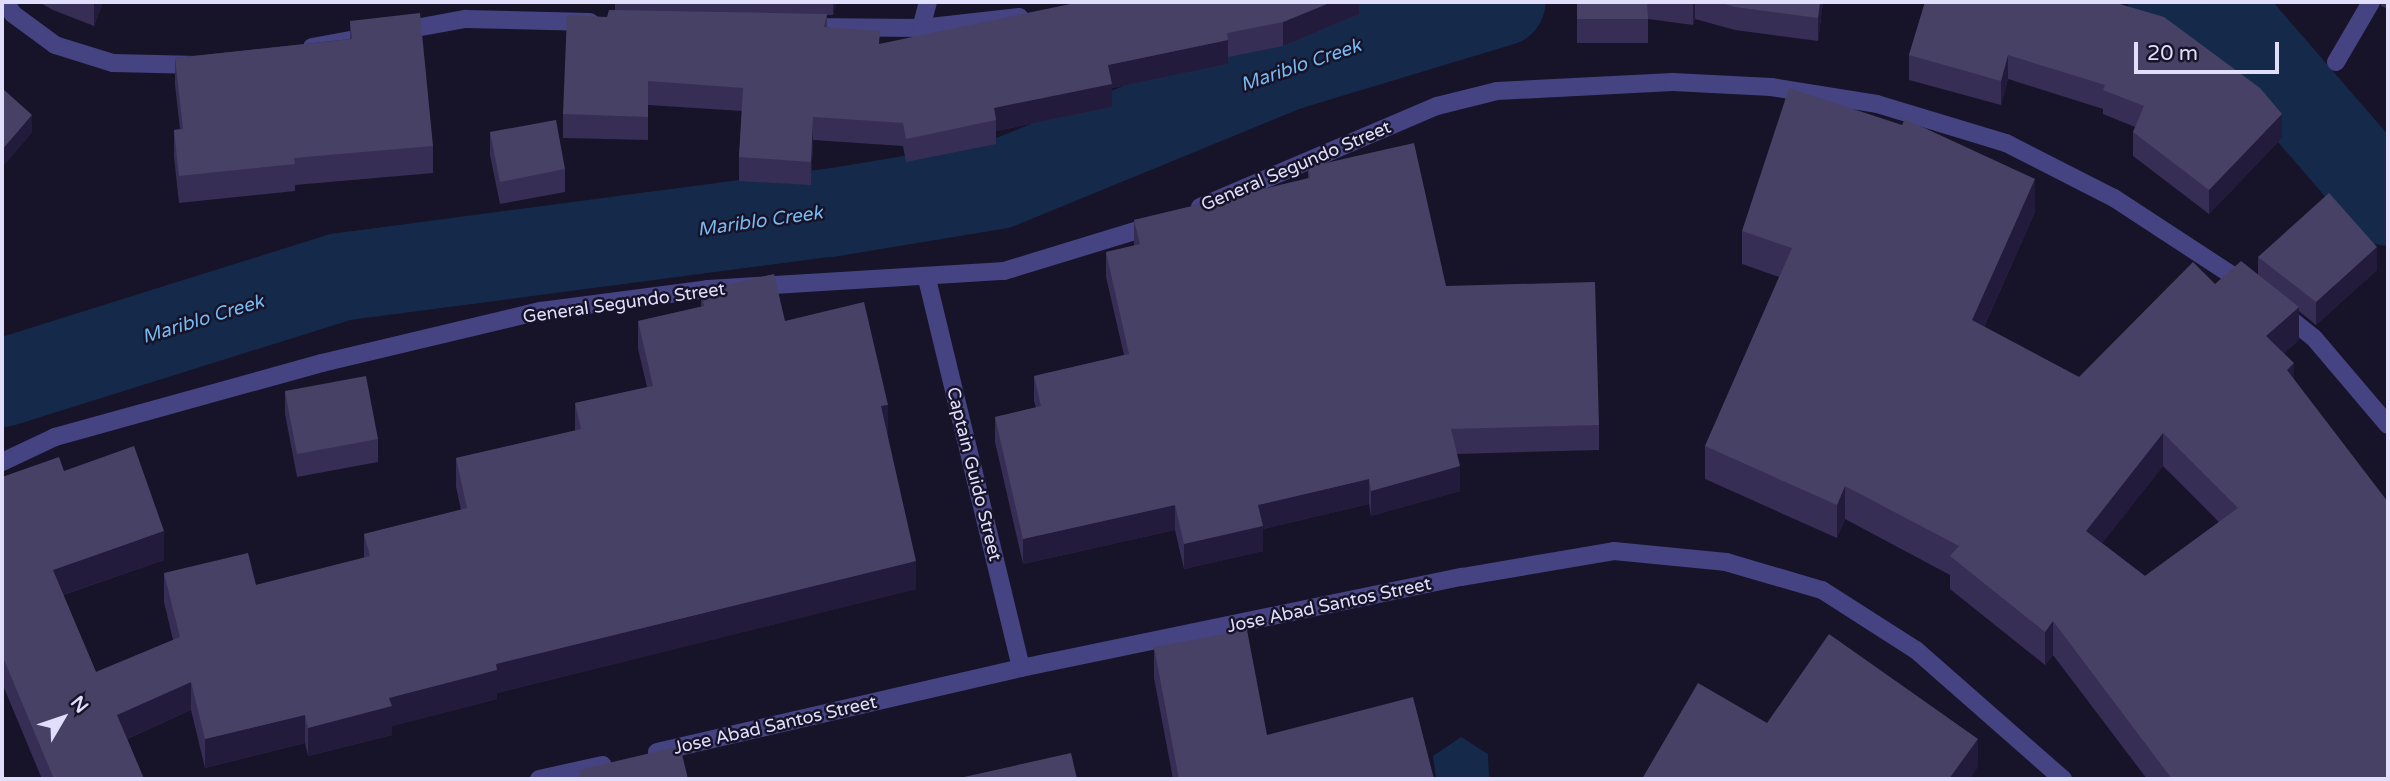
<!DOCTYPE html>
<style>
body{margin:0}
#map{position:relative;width:2390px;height:781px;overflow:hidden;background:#171328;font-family:"Varela Round",sans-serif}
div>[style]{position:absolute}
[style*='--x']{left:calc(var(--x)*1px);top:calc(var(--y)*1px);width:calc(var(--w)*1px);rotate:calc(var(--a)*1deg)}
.water>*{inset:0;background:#152a4b}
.river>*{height:88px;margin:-44px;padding:0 44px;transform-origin:44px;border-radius:44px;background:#152a4b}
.minor>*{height:18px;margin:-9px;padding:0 9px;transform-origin:9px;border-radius:9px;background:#454382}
.wall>*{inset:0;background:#362e54}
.shaded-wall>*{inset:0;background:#221b3b}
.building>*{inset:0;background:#484166}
span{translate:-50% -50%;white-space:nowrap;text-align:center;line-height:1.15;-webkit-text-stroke:5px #171328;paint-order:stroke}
.street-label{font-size:18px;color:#e1defc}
.water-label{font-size:19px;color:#77baf1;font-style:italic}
.frame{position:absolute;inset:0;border:4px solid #e1defc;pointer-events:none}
.north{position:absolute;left:28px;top:683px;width:70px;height:70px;-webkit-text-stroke:5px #171328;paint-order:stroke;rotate:51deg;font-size:19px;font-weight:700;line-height:28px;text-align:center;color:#e1defc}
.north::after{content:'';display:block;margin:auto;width:24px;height:32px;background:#e1defc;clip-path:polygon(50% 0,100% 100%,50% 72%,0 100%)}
.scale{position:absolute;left:2134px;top:42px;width:145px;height:32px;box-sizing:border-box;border:4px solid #e1defc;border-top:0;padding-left:9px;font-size:21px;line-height:24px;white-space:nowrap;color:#e1defc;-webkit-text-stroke:5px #171328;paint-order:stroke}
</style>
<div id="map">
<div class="water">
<div style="clip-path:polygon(1461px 737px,1488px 754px,1489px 779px,1436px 779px,1433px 756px)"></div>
</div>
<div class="river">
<div style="--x:2172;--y:2;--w:74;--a:23.1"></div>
<div style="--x:2240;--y:31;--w:226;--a:49.1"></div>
<div style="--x:2;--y:383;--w:354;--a:-17.4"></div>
<div style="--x:340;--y:277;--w:493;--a:-7.5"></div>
<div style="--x:829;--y:213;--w:171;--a:-9.4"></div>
<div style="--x:998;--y:185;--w:311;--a:-22.3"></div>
<div style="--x:1286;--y:67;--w:225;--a:-16.8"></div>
</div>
<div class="minor">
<div style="--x:5;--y:2;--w:14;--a:56"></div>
<div style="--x:13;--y:14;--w:52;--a:36.4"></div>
<div style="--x:55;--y:45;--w:61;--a:17.2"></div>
<div style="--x:113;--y:63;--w:86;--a:1.3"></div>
<div style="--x:807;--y:27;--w:114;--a:0.5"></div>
<div style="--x:921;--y:28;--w:99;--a:-6.4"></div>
<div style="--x:921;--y:28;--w:27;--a:-75"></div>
<div style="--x:312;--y:47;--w:156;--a:-10.4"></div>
<div style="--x:465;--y:19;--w:125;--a:1.4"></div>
<div style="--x:2336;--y:62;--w:69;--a:-59.7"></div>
<div style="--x:1200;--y:207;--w:258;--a:-23.1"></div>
<div style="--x:1437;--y:106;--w:62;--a:-14"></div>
<div style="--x:1497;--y:91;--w:176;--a:-2.9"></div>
<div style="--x:1673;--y:82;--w:98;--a:2.9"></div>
<div style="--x:1771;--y:87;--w:107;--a:9.1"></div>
<div style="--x:1877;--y:104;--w:135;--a:16.8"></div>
<div style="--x:2006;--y:143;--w:121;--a:27"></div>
<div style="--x:2114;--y:198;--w:159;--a:33.2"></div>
<div style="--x:927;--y:279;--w:400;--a:76.4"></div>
<div style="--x:2280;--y:311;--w:43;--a:38.5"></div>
<div style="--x:2314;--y:338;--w:114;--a:49.6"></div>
<div style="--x:2;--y:462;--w:59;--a:-25.3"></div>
<div style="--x:55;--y:437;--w:277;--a:-15.5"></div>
<div style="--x:322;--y:363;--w:225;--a:-13.4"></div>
<div style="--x:541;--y:311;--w:168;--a:-7.5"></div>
<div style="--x:708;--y:289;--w:297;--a:-3.5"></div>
<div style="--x:1004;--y:271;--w:157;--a:-17"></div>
<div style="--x:657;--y:752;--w:374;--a:-13"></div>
<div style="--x:1021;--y:668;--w:450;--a:-11.7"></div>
<div style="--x:1462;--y:577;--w:154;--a:-9.7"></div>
<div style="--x:1614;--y:551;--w:113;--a:5.6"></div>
<div style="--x:1726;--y:562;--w:100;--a:16.3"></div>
<div style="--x:1822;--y:590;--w:112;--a:32.6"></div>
<div style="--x:1916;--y:650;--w:196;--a:41.3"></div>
<div style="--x:539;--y:779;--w:65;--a:-12.5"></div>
</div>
<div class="wall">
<div style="clip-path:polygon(39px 2px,103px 2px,94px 26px,53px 10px)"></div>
<div style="clip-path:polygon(615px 2px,836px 2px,833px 15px,827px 15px,827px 27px,880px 44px,1359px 2px,1359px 14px,1283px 46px,1228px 57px,1228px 64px,1112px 88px,1112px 107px,996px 131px,996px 144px,906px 162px,903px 146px,813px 140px,811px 185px,739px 181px,739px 157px,742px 111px,648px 105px,648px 140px,563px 138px,563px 114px,607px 17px,615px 10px)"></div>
<div style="clip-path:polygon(1577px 2px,1823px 2px,1818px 41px,1735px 30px,1695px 19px,1693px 25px,1648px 19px,1648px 43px,1577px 43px)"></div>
<div style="clip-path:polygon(1925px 2px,2282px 138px,2209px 214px,2133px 156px,2133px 132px,2135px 127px,2103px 114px,2103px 109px,2008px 79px,2001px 105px,1909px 80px,1909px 55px)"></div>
<div style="clip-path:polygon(2381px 2px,2388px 2px,2388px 9px,2381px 6px)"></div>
<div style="clip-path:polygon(350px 21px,433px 146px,433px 173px,295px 185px,295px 191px,179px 203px,174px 157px,174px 130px,180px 129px,175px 85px,175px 58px,350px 39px)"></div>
<div style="clip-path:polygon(490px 132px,565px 169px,565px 192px,500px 204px,490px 155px)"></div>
<div style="clip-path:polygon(1308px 167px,1446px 286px,1599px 425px,1599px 450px,1457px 454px,1460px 491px,1371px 516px,1369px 504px,1263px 529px,1263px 551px,1184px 569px,1175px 530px,1023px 564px,995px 442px,995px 417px,1036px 408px,1034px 401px,1034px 376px,1124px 355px,1106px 277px,1106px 252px,1134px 246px,1134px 220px,1308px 178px)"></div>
<div style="clip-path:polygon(evenodd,2035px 212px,1984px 327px,2079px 377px,2215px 284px,2258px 275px,2258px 257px,2377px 270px,2316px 325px,2299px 311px,2299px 340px,2284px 353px,2294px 379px,2388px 779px,2147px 779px,2053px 655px,2045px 665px,1950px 589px,1950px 575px,1845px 519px,1837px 538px,1705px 479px,1705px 446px,1779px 277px,1742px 264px,1742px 231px,2035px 212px,2163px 466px,2219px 522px,2145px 576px,2102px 543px,2163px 466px)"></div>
<div style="clip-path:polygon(701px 291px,785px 321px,888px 433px,887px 434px,916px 589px,497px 693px,497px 699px,392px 726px,392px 735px,308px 756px,305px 743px,205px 768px,191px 710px,127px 739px,144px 779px,42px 779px,2px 683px,2px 477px,64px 471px,164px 560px,63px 595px,96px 672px,173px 640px,164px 602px,164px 573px,256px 585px,364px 558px,364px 534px,461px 510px,456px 487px,456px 458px,575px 431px,575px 403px,647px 387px,638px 349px,638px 321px,701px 307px)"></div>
<div style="clip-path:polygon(285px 391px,378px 439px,378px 462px,297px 477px,285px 414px)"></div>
<div style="clip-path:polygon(1154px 647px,1267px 735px,1434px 779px,1173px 779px,1154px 678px)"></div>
</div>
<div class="shaded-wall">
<div style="clip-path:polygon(94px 2px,103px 2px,94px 26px)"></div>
<div style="clip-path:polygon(833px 2px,836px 2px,833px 15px)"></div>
<div style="clip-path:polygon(1332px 2px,1359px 2px,1359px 14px,1283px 46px,1283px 22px)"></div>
<div style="clip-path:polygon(1693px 2px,1695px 2px,1695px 19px,1693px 25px)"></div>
<div style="clip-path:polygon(1820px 2px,1823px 2px,1818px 41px,1818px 18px)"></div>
<div style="clip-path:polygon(1228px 40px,1228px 64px,1112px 88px,1112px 107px,996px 131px,996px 120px,994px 108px,1108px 65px)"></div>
<div style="clip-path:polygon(2008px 55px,2008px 79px,2001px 105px,2001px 81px)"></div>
<div style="clip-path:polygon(2282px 114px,2282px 138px,2209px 214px,2209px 190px)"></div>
<div style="clip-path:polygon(32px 115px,32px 133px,2px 168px,2px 150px)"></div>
<div style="clip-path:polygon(813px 117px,813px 140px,811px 185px,811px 162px)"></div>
<div style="clip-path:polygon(2035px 179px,2035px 212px,1972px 353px,1972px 320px)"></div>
<div style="clip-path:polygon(2377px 247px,2377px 270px,2316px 325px,2316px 302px)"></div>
<div style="clip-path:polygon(2299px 307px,2299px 340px,2266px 369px,2266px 336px)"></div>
<div style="clip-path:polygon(2294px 363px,2294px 396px,2287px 370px)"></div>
<div style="clip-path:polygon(888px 405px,888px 433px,881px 435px,881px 406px)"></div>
<div style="clip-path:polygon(2163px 433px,2163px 466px,2086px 564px,2086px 531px)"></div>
<div style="clip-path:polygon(1460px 466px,1460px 491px,1371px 516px,1371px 491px)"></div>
<div style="clip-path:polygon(1369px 479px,1369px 504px,1263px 529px,1263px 551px,1184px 569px,1184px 544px,1258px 505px)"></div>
<div style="clip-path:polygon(1845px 486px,1845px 519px,1837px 538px,1837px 505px)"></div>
<div style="clip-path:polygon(1175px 505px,1175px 530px,1023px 564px,1023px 539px)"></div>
<div style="clip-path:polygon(164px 531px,164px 560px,53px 598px,53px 570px)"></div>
<div style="clip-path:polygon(916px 561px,916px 589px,497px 693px,497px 699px,392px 726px,392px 735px,308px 756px,308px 728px,389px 698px,496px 664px)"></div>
<div style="clip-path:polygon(2053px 621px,2053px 655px,2045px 665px,2045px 632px)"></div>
<div style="clip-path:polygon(191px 682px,191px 710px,117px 743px,117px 715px)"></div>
<div style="clip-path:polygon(305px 715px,305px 743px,205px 768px,205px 739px)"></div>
<div style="clip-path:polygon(1978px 739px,1978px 767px,1970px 779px,1949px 779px)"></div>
</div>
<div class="building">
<div style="clip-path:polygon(1080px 2px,1332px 2px,1283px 22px,1227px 33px,1228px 40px,1108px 65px,1112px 84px,994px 108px,996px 120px,906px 139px,903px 123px,813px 117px,811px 162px,739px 157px,743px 88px,648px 81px,648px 117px,563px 114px,567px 15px,607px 17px,609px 10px,827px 14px,824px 27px,880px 31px,879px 44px)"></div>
<div style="clip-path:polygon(1577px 2px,1647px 2px,1648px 19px,1577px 19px)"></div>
<div style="clip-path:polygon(1718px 2px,1820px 2px,1818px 18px,1735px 7px)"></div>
<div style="clip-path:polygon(1925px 2px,2113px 2px,2164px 17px,2260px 88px,2282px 114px,2209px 190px,2133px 132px,2144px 106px,2103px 90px,2105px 85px,2008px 55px,2001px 81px,1909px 55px)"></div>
<div style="clip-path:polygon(420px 13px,433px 146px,294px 158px,295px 164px,179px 176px,174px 130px,183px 129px,175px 58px,352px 39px,350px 21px)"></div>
<div style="clip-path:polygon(2px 88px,32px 115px,2px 150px)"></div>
<div style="clip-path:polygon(evenodd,1789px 88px,1902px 125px,1905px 119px,2035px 179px,1972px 320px,2079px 377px,2193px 262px,2215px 284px,2241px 261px,2299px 307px,2266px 336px,2294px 363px,2287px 370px,2388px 502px,2388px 779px,2172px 779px,2053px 621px,2045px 632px,1950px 556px,1959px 546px,1845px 486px,1837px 505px,1705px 446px,1792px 248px,1742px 231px,1789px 88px,2163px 433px,2238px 508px,2145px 576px,2086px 531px,2163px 433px)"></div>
<div style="clip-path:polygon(556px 120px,565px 169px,500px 182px,490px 132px)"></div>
<div style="clip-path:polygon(1414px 143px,1446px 286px,1595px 282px,1599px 425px,1451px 429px,1460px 466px,1371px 491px,1369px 479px,1258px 505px,1263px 526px,1184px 544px,1175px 505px,1023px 539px,995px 417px,1041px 406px,1034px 376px,1129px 354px,1106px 252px,1140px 244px,1134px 220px,1310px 178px,1308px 167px)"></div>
<div style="clip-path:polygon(2329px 193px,2377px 247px,2316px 302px,2258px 257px)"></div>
<div style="clip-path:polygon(774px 274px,785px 321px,864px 302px,888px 405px,881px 406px,916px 561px,496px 664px,497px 670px,389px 698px,392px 706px,308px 728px,305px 715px,205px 739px,191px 682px,117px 715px,144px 779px,54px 779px,2px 655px,2px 477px,59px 457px,64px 471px,134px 446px,164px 531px,53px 570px,96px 672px,180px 637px,164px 573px,248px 553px,256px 585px,370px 556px,364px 534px,467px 508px,456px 458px,581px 429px,575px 403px,653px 386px,638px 321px,704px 306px,701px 291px)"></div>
<div style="clip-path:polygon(366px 376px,378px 439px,297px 454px,285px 391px)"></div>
<div style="clip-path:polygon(1247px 630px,1267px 735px,1413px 697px,1434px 779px,1179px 779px,1154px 647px)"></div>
<div style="clip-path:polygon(1829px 634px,1978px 739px,1949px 779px,1642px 779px,1698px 683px,1767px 723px)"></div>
<div style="clip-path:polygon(680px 746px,688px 779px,581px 779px,579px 770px)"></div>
<div style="clip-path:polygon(1071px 753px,1077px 779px,955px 779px)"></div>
</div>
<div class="street-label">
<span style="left:1296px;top:166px;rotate:-23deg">General Segundo Street</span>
<span style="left:624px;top:303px;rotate:-8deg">General Segundo Street</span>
<span style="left:974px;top:474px;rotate:76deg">Captain Guido Street</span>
<span style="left:1329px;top:605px;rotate:-12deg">Jose Abad Santos Street</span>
<span style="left:775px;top:725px;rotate:-13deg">Jose Abad Santos Street</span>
</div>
<div class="water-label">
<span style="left:1301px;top:66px;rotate:-19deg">Mariblo Creek</span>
<span style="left:760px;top:222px;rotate:-8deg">Mariblo Creek</span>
<span style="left:203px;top:320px;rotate:-17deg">Mariblo Creek</span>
</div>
<div class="frame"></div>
<div class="north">N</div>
<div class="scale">20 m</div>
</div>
